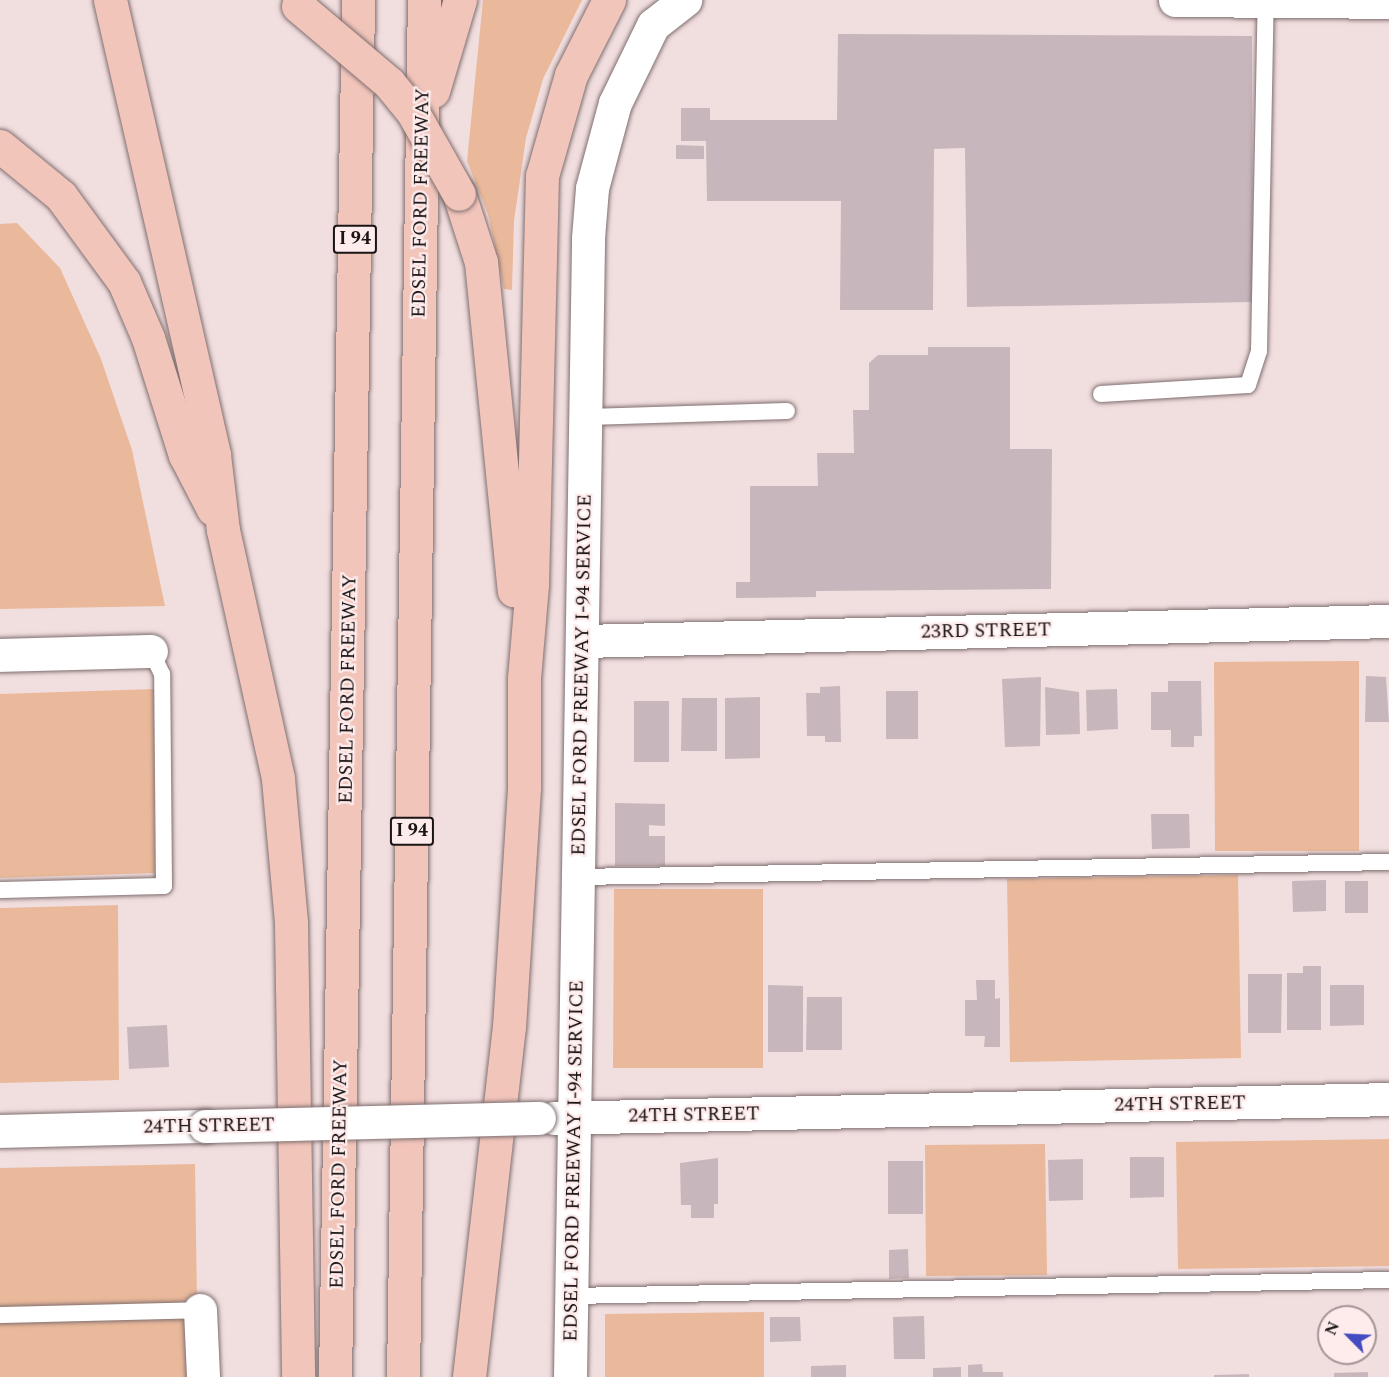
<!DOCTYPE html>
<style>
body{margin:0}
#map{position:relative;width:1389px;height:1377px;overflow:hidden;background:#f1dedf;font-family:Spectral,serif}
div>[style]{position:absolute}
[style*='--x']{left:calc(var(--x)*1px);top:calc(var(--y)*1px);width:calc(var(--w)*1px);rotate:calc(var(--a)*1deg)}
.green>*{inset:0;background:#eab99b}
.building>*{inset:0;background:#c7b6bc}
.roads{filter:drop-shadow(0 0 2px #806f70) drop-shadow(0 0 2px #806f70)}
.lane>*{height:16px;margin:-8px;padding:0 8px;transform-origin:8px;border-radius:8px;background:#fff}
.street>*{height:33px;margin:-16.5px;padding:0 16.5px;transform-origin:16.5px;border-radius:16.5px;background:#fff}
.highway>*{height:33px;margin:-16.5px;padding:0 16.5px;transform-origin:16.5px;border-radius:16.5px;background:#f2c5bb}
.bridges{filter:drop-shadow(0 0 2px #806f70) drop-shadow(0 0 2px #806f70)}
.street-bridge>*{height:33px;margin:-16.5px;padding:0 16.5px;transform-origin:16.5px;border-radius:16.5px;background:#fff}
.highway-bridge>*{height:33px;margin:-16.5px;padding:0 16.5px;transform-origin:16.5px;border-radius:16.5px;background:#f2c5bb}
span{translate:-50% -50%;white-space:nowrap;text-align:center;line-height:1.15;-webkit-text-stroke:4.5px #feebec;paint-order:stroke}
.shield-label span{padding:2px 4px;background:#feebec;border:2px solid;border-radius:4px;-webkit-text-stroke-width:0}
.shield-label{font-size:18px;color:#1a1414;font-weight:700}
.street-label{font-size:20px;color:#1a1414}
.north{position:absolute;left:1317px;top:1305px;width:60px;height:60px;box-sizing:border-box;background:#feebec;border:2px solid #a39596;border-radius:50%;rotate:294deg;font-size:16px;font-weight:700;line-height:24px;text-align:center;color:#1a1414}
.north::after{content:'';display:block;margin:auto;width:21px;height:27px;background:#454cc1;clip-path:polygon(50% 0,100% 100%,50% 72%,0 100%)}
</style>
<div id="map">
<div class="green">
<div style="clip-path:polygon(483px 0,582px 0,543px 79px,526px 138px,514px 221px,512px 290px,504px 289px,488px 214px,467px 161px)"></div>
<div style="clip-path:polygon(17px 223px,60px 268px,101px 359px,132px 450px,165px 606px,0 609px,0 224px)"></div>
<div style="clip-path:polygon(1359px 661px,1359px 851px,1215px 851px,1214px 662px)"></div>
<div style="clip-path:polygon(154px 689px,155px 873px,0 878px,0 694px)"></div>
<div style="clip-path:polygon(1238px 875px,1241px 1058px,1010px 1062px,1007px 879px)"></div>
<div style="clip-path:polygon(614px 889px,763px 889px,763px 1068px,613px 1068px)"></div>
<div style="clip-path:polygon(118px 905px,119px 1080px,0 1083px,0 908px)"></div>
<div style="clip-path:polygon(1389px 1139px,1389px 1266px,1178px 1269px,1176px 1142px)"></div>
<div style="clip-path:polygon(1045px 1144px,1047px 1275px,926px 1276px,925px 1145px)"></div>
<div style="clip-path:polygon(195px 1164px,197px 1304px,0 1307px,0 1168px)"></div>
<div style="clip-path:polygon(764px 1312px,764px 1377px,605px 1377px,605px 1314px)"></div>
<div style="clip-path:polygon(191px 1317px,192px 1377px,0 1377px,0 1323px)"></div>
</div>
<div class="building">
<div style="clip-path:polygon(838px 34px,1252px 36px,1253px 302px,967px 307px,965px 148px,934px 149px,933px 310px,840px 310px,841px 201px,707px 201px,706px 141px,681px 141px,681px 108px,710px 108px,710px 120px,837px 120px)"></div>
<div style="clip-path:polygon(676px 145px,704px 146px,704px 159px,676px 159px)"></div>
<div style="clip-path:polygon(928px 347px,1010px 347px,1010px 449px,1052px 449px,1051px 589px,816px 591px,816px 597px,736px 598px,736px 582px,750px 582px,750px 486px,818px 486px,817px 453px,854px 453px,853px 410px,869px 410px,869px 363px,878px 355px,928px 355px)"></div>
<div style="clip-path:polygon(1366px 676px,1386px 677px,1389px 722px,1365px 722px)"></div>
<div style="clip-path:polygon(1041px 677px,1040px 746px,1005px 747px,1002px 679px)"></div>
<div style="clip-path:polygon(1168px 681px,1201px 681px,1202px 736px,1194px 736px,1194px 747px,1171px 747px,1171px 730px,1151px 730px,1151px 692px,1168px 692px)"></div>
<div style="clip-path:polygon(840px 686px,841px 742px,825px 742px,825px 736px,807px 736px,806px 693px,820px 693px,820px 687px)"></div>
<div style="clip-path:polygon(1045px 687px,1079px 692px,1080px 734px,1046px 735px)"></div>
<div style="clip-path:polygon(1117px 689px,1118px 729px,1087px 731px,1086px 690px)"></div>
<div style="clip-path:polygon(886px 691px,918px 691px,918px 739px,886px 739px)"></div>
<div style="clip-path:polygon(760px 697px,760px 758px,725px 759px,725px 698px)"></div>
<div style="clip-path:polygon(682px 698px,717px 698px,717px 751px,681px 751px)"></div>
<div style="clip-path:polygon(634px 701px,669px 701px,669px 762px,634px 762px)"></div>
<div style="clip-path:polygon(615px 803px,665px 804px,665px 826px,649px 825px,649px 836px,665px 836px,665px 866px,615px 866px)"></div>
<div style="clip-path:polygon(1151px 814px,1189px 814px,1190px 848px,1152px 849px)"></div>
<div style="clip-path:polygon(1326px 880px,1326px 911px,1293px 912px,1292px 881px)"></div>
<div style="clip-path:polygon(1345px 881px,1368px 881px,1368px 913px,1345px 913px)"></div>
<div style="clip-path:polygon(1303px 966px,1321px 966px,1321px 1030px,1287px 1030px,1287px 973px,1303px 973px)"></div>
<div style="clip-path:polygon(1248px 974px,1282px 974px,1281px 1033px,1248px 1033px)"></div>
<div style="clip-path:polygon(976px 980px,995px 980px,995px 999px,1000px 998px,1000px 1047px,984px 1047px,985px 1036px,965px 1036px,965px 1000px,977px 1000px)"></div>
<div style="clip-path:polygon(768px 985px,803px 986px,803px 1052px,768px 1052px)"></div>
<div style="clip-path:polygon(1330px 985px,1364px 985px,1364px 1025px,1330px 1026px)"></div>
<div style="clip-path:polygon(807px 997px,842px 997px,842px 1050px,806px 1050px)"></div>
<div style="clip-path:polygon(167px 1025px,169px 1067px,129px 1069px,127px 1027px)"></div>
<div style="clip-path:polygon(1130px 1157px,1164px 1157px,1164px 1197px,1130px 1198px)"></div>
<div style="clip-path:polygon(718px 1158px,718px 1204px,714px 1204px,714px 1218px,691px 1218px,691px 1205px,681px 1205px,680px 1163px)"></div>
<div style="clip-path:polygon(1083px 1159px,1083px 1200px,1049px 1201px,1048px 1160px)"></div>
<div style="clip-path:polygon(888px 1161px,923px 1161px,923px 1214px,888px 1214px)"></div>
<div style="clip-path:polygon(908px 1249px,909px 1278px,889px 1279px,889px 1250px)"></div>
<div style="clip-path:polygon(924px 1316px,925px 1359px,894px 1359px,893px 1317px)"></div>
<div style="clip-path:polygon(770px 1317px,800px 1317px,801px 1341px,770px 1342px)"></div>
<div style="clip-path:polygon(982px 1364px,983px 1372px,1003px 1372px,1003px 1377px,968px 1377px,968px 1365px)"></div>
<div style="clip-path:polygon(846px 1365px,846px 1377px,811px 1377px,811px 1366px)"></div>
<div style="clip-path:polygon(961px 1367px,961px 1377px,933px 1377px,933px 1368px)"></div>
<div style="clip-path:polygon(1368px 1372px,1368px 1377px,1334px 1377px,1334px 1373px)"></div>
<div style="clip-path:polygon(1249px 1374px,1249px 1377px,1214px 1377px,1214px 1375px)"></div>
</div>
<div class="roads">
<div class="lane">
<div style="--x:1101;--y:394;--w:147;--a:-3.5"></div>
<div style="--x:1248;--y:385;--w:36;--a:-72"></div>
<div style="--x:1259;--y:351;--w:350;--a:-88.9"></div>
<div style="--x:587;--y:417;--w:200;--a:-1.7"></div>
<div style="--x:579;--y:877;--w:810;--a:-1.06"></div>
<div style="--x:0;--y:890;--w:164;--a:-1.4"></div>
<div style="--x:164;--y:886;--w:212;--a:-90.5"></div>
<div style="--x:162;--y:674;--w:25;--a:-116"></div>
<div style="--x:571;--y:1296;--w:818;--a:-1.12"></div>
<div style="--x:0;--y:1315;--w:200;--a:-1.4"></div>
</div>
<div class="street">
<div style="--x:1175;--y:0;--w:214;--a:0.5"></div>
<div style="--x:583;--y:641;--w:806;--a:-1.42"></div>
<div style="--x:0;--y:655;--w:151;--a:-1.5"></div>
<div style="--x:554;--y:1118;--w:835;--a:-1.3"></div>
<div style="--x:0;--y:1131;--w:205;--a:-1.4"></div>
<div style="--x:200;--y:1310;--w:67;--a:87.4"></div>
<div style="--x:570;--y:1377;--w:1139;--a:-89.09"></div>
<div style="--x:588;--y:238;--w:50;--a:-85.4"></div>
<div style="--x:592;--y:188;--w:88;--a:-74.9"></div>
<div style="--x:615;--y:103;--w:87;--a:-64"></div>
<div style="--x:653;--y:25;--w:41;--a:-38"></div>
</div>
<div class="highway">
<div style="--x:110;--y:0;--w:467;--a:77.1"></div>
<div style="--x:214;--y:455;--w:76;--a:83.2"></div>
<div style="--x:223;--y:530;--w:255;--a:77.5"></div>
<div style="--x:278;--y:779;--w:145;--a:84.8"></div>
<div style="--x:291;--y:923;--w:454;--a:89.1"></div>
<div style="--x:433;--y:91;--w:95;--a:-73.5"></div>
<div style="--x:0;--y:146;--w:79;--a:39.3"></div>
<div style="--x:61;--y:196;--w:107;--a:53.8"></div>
<div style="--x:124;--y:282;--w:61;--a:66.8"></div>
<div style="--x:148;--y:338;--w:123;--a:72.5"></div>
<div style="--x:185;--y:455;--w:61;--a:62.6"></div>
<div style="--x:459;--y:194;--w:71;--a:72.1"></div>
<div style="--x:481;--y:262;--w:330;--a:84.3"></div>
<div style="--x:335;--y:1377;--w:1377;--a:-89.04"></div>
<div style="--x:403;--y:1377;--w:1377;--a:-89.13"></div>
<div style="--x:469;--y:1377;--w:352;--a:-83.5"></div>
<div style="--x:509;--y:1027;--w:241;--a:-86.4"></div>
<div style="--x:524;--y:786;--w:108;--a:-90"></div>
<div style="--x:524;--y:678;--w:94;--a:-85.1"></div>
<div style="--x:532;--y:584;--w:408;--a:-88.6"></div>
<div style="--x:542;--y:176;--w:105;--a:-74"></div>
<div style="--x:571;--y:75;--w:84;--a:-63.1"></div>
</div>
</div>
<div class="bridges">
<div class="street-bridge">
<div style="--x:205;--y:1126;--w:334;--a:-1.4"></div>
</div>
<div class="highway-bridge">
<div style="--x:298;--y:6;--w:119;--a:40.2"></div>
<div style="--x:389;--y:83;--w:36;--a:51"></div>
<div style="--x:412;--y:111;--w:95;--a:60.5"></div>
</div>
</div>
<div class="shield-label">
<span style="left:355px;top:239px">I 94</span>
<span style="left:412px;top:831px">I 94</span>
</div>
<div class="street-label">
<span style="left:421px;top:203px;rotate:-89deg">EDSEL FORD FREEWAY</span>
<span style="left:986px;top:631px;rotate:-1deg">23RD STREET</span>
<span style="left:582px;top:675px;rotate:-89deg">EDSEL FORD FREEWAY I-94 SERVICE</span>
<span style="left:348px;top:689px;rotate:-89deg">EDSEL FORD FREEWAY</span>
<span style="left:1180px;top:1104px;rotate:-1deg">24TH STREET</span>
<span style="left:694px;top:1115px;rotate:-1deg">24TH STREET</span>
<span style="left:209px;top:1126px;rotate:-1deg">24TH STREET</span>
<span style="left:574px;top:1161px;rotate:-89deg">EDSEL FORD FREEWAY I-94 SERVICE</span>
<span style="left:339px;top:1174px;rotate:-89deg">EDSEL FORD FREEWAY</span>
</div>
<div class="north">N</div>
</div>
